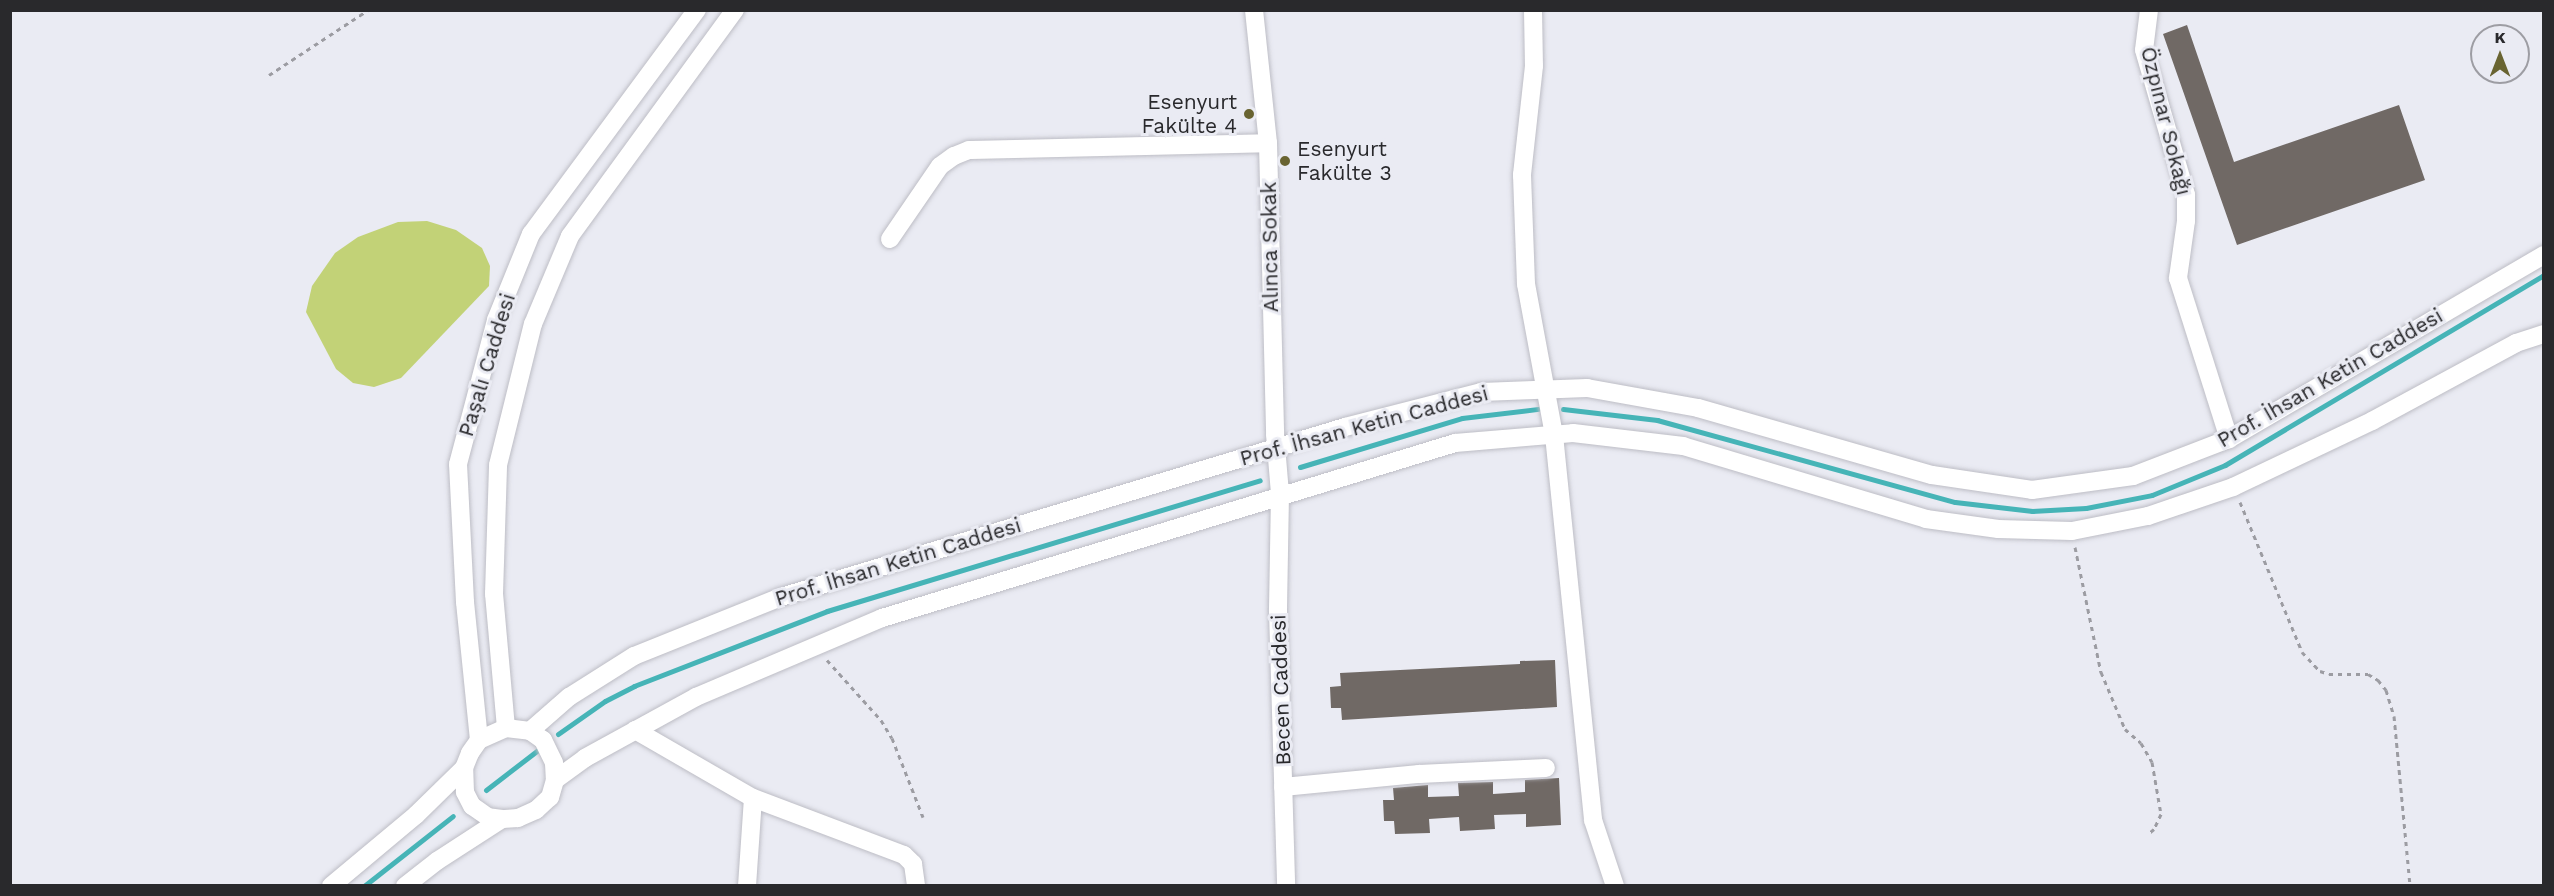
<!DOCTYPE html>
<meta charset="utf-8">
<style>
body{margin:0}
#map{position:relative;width:2554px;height:896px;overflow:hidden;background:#eaebf3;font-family:"Work Sans",sans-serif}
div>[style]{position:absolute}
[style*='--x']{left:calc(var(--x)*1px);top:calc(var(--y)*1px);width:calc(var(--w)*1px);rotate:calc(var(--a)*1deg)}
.green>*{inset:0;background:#c2d277}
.stream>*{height:5px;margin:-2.5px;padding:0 2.5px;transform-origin:2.5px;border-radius:2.5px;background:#46b4b7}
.building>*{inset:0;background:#706965}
.path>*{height:3px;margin-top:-1.5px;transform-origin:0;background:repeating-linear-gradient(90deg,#9c9ca2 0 4.5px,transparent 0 9px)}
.roads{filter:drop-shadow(0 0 2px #bdbdc5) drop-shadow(0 0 2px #bdbdc5)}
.minor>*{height:18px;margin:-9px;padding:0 9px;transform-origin:9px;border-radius:9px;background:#fff}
.dots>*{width:16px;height:16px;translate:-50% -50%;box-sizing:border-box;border:3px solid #eaebf3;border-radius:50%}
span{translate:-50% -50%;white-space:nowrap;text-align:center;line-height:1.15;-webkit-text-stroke:6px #eaebf3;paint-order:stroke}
.poi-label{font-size:21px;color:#29292c}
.right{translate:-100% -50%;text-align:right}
.left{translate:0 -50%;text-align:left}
.street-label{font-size:21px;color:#29292c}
.frame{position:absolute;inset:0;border:12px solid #29292c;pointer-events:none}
.north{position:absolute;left:2470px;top:24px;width:60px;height:60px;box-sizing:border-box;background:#eaebf3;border:2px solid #9d9da3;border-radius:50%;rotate:0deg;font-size:16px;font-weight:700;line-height:24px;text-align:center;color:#29292c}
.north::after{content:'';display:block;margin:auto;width:21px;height:27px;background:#696431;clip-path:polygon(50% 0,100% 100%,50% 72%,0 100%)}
</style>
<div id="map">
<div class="green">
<div style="clip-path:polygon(427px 221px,456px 230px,482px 248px,490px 266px,489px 286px,401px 378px,374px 387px,353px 383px,336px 369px,306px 312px,312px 286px,335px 253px,358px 237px,398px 222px)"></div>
</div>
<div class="stream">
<div style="--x:1563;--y:409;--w:95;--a:6.7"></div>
<div style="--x:1657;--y:420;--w:309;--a:15.4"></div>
<div style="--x:1955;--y:502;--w:78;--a:6.7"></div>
<div style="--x:2032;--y:511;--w:54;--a:-3.2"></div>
<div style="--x:2086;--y:508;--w:67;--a:-11.1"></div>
<div style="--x:2152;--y:495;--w:79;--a:-22.3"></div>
<div style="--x:2225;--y:465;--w:371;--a:-30.8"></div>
<div style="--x:1300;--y:467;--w:169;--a:-16.8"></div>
<div style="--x:1462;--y:418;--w:77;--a:-6.8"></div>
<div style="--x:558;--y:734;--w:57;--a:-35.1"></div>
<div style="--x:605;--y:701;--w:33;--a:-27"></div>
<div style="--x:634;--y:686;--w:207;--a:-21.2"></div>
<div style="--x:827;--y:611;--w:452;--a:-16.8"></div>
<div style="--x:486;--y:790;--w:66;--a:-37.6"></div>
<div style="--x:364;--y:886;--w:113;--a:-38.2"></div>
</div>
<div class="building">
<div style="clip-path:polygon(2187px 25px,2234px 162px,2399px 105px,2425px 180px,2237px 245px,2163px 34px)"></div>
<div style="clip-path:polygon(1555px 660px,1557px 707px,1342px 720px,1341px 708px,1331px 708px,1330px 687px,1341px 686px,1340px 673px,1520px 664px,1520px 661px)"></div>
<div style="clip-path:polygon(1559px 778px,1561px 825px,1526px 827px,1526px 814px,1494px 815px,1495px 829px,1460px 831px,1459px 817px,1429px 819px,1430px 833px,1395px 834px,1394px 821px,1384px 821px,1383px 800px,1394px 800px,1393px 788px,1428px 785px,1428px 797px,1459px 796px,1458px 783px,1493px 782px,1493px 794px,1525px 792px,1525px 780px)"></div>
</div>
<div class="path">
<div style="--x:269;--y:75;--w:118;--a:-33.3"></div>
<div style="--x:2240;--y:502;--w:162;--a:67.5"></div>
<div style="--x:2302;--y:652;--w:26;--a:47"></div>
<div style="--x:2320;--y:671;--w:9;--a:18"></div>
<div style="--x:2329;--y:674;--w:39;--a:0"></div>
<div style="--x:2368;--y:674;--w:12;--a:31"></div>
<div style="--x:2378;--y:680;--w:13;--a:51"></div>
<div style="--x:2386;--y:690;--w:27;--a:73"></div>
<div style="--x:2394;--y:716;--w:171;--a:84.6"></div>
<div style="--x:2075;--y:547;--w:128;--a:78.3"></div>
<div style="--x:2101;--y:672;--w:62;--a:67.2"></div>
<div style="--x:2125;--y:729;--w:21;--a:41"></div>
<div style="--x:2141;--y:743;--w:22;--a:60"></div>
<div style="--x:2152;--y:762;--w:53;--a:80.2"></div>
<div style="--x:2161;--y:814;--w:17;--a:115"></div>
<div style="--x:2154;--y:829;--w:8;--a:140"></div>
<div style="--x:827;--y:660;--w:81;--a:48"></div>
<div style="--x:881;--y:720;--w:21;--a:59"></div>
<div style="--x:892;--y:738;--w:85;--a:68.6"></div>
</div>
<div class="roads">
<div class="minor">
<div style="--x:1254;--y:10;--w:134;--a:84"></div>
<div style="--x:1268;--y:143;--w:291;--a:88.6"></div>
<div style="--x:1275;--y:434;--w:60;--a:85.2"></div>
<div style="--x:1280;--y:494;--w:117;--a:91"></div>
<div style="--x:1278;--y:611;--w:275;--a:88.3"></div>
<div style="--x:1533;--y:10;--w:56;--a:89"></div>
<div style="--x:1534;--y:66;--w:110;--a:96.3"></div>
<div style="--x:1522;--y:175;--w:109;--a:87.9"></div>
<div style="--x:1526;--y:284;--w:154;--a:79.5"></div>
<div style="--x:1554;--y:435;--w:387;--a:84.2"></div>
<div style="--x:1593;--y:820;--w:70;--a:71.6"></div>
<div style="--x:2149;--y:10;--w:40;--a:97.1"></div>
<div style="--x:2144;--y:50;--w:151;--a:73.8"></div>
<div style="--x:2186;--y:195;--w:26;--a:90"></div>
<div style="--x:2186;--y:221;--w:58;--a:98"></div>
<div style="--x:2178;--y:278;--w:169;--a:72.4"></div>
<div style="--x:890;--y:239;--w:88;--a:-55.6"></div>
<div style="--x:940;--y:166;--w:17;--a:-36"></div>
<div style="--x:954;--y:156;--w:16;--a:-22"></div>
<div style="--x:969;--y:150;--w:299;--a:-1.3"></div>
<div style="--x:506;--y:728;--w:135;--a:-95.1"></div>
<div style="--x:494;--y:594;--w:129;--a:-88.2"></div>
<div style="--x:498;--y:465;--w:145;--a:-76.1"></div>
<div style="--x:533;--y:324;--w:95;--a:-67.2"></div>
<div style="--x:570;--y:236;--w:280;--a:-53.9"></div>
<div style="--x:506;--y:728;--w:24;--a:7"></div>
<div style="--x:530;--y:731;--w:16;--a:35"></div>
<div style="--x:543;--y:740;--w:25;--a:64"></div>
<div style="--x:554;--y:763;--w:17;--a:87"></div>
<div style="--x:555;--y:780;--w:18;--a:106"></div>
<div style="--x:550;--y:797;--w:19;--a:137"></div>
<div style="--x:536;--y:810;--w:20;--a:156"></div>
<div style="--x:518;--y:818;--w:16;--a:176"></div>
<div style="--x:502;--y:819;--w:14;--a:-172"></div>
<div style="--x:488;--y:817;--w:19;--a:-145"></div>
<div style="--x:472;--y:806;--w:16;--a:-117"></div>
<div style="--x:465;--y:792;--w:24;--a:-92"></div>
<div style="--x:464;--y:768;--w:16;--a:-68"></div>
<div style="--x:470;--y:753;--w:16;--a:-55"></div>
<div style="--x:479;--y:740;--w:30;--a:-24"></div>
<div style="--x:635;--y:730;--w:136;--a:30"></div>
<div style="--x:753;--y:798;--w:161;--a:20.7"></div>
<div style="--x:904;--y:855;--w:13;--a:45"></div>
<div style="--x:913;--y:864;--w:22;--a:82"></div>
<div style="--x:530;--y:731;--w:52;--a:-41.1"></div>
<div style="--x:569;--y:697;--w:77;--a:-32.2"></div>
<div style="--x:634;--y:656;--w:158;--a:-21.9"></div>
<div style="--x:781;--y:597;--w:589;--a:-16.77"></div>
<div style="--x:1345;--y:427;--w:140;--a:-14.4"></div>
<div style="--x:1481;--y:392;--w:106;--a:-2.2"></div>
<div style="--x:1587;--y:388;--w:113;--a:10.2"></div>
<div style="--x:1698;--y:408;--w:243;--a:16"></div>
<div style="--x:1932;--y:475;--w:101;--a:8.5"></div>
<div style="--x:2032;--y:490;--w:102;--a:-7.9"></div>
<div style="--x:2133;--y:476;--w:103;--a:-21.1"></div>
<div style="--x:2229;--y:439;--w:365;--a:-30.3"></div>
<div style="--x:479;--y:740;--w:139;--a:-95.8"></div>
<div style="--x:465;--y:602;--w:138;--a:-92.9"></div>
<div style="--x:458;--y:464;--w:149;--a:-75.2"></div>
<div style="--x:496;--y:320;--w:93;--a:-67.9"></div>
<div style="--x:531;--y:234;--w:279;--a:-53.5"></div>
<div style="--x:555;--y:780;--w:37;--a:-36"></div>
<div style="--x:585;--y:758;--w:127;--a:-28.8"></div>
<div style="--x:696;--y:697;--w:202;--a:-23"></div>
<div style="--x:882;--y:618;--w:599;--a:-16.98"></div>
<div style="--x:1455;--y:443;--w:118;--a:-4.8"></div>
<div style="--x:1573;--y:433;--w:111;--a:6.7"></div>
<div style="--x:1683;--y:446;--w:254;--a:16.7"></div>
<div style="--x:1926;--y:519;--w:73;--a:7.9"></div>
<div style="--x:1998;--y:529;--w:74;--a:1.5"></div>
<div style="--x:2072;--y:531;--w:77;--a:-11.2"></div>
<div style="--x:2148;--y:516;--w:90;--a:-18.8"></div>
<div style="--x:2233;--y:487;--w:154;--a:-25.4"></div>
<div style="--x:2372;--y:421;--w:164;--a:-28.4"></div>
<div style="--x:2516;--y:343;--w:29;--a:-18"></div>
<div style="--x:1283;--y:787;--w:137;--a:-5.5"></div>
<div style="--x:1419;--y:774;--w:127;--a:-2.7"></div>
<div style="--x:331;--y:886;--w:111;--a:-39.9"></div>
<div style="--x:416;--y:815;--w:67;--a:-44.4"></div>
<div style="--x:405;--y:886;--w:41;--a:-38"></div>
<div style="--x:437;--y:861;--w:77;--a:-32.9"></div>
<div style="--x:747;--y:886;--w:88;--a:-86.1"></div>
</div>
</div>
<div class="dots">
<div style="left:1249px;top:114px;background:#696431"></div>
<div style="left:1285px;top:161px;background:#696431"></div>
</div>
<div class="poi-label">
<span class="right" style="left:1237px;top:114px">Esenyurt<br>Fakülte 4</span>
<span class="left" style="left:1297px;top:161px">Esenyurt<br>Fakülte 3</span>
</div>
<div class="street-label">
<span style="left:2166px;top:121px;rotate:76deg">Özpınar Sokağı</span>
<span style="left:1270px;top:247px;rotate:-91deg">Alınca Sokak</span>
<span style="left:487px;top:365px;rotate:-73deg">Paşalı Caddesi</span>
<span style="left:2330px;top:378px;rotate:-30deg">Prof. İhsan Ketin Caddesi</span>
<span style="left:1364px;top:426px;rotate:-15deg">Prof. İhsan Ketin Caddesi</span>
<span style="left:898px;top:562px;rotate:-17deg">Prof. İhsan Ketin Caddesi</span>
<span style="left:1281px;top:690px;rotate:-92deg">Becen Caddesi</span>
</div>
<div class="frame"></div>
<div class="north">K</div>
</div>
